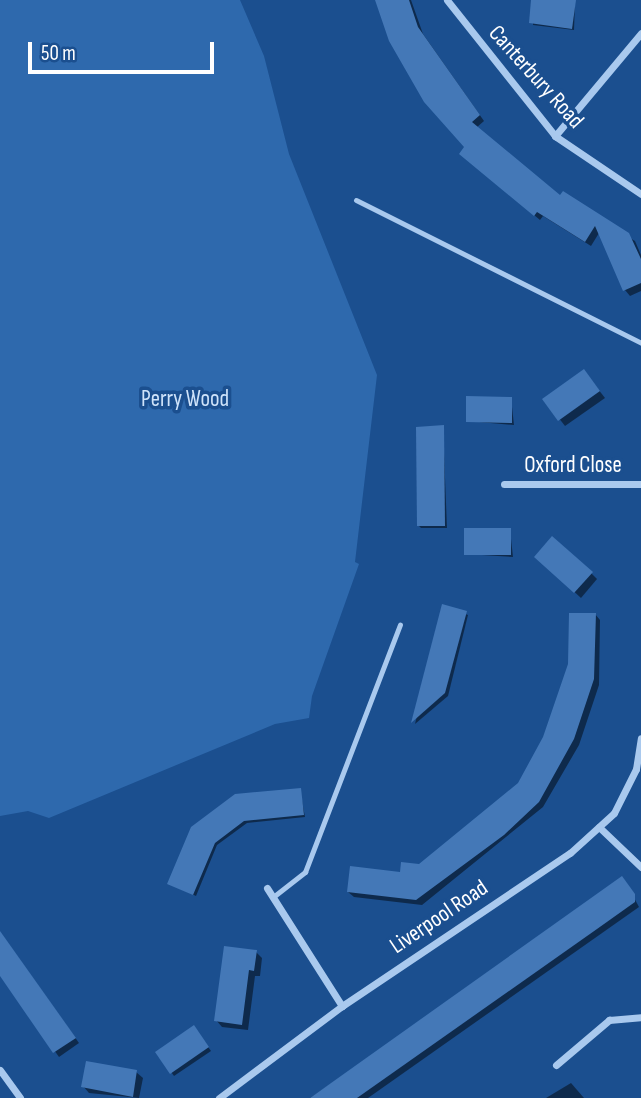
<!DOCTYPE html>
<style>
body{margin:0}
#map{position:relative;width:641px;height:1098px;overflow:hidden;background:#1b4f8f;font-family:"Sofia Sans Condensed",sans-serif}
div>[style]{position:absolute}
[style*='--x']{left:calc(var(--x)*1px);top:calc(var(--y)*1px);width:calc(var(--w)*1px);rotate:calc(var(--a)*1deg)}
.green>*{inset:0;background:#2e69ad}
.shadow>*{inset:0;background:#0007}
.building>*{inset:0;background:#4478b7}
.service>*{height:5px;margin:-2.5px;padding:0 2.5px;transform-origin:2.5px;border-radius:2.5px;background:#a9c9ee}
.minor>*{height:7px;margin:-3.5px;padding:0 3.5px;transform-origin:3.5px;border-radius:3.5px;background:#a9c9ee}
span{translate:-50% -50%;white-space:nowrap;text-align:center;line-height:1.15;-webkit-text-stroke:7px #1b4f8f;paint-order:stroke}
.street-label{font-size:23px;color:#fff}
.park-label{font-size:23px;color:#cfe3fa}
.scale{position:absolute;left:28px;top:42px;width:186px;height:32px;box-sizing:border-box;border:4px solid #fff;border-top:0;padding-left:9px;font-size:21px;line-height:24px;white-space:nowrap;color:#fff;-webkit-text-stroke:5px #1b4f8f;paint-order:stroke}
</style>
<div id="map">
<div class="green">
<div style="clip-path:polygon(0 0,240px 0,264px 56px,289px 154px,377px 375px,355px 562px,359px 564px,312px 696px,309px 718px,275px 724px,49px 818px,28px 811px,0 816px)"></div>
</div>
<div class="shadow">
<div style="clip-path:polygon(377px 0,411px 0,423px 34px,484px 121px,476px 128px,561px 197px,635px 241px,641px 255px,641px 291px,630px 296px,625px 290px,599px 233px,591px 246px,543px 216px,540px 220px,467px 159px,466px 148px)"></div>
<div style="clip-path:polygon(533px 0,575px 2px,574px 30px,533px 25px)"></div>
<div style="clip-path:polygon(584px 371px,605px 398px,565px 426px,544px 399px)"></div>
<div style="clip-path:polygon(511px 398px,514px 425px,468px 421px)"></div>
<div style="clip-path:polygon(443px 427px,447px 528px,421px 528px,418px 525px)"></div>
<div style="clip-path:polygon(510px 530px,513px 557px,466px 554px)"></div>
<div style="clip-path:polygon(542px 562px,591px 573px,597px 579px,581px 598px)"></div>
<div style="clip-path:polygon(443px 606px,468px 615px,448px 696px,415px 724px)"></div>
<div style="clip-path:polygon(595px 614px,600px 620px,599px 685px,579px 745px,543px 807px,422px 905px,354px 897px,348px 892px,419px 866px,519px 784px,545px 738px)"></div>
<div style="clip-path:polygon(300px 790px,305px 817px,247px 823px,217px 845px,196px 896px,169px 883px,192px 828px)"></div>
<div style="clip-path:polygon(626px 883px,639px 907px,368px 1098px,310px 1098px)"></div>
<div style="clip-path:polygon(14px 952px,79px 1043px,59px 1057px,0 973px,0 954px)"></div>
<div style="clip-path:polygon(256px 952px,262px 958px,260px 976px,255px 976px,248px 1030px,222px 1027px,216px 1020px)"></div>
<div style="clip-path:polygon(196px 1030px,211px 1051px,174px 1076px,157px 1052px)"></div>
<div style="clip-path:polygon(136px 1072px,143px 1078px,139px 1098px,89px 1093px,83px 1086px)"></div>
<div style="clip-path:polygon(571px 1083px,584px 1098px,546px 1098px)"></div>
</div>
<div class="building">
<div style="clip-path:polygon(375px 0,409px 0,418px 27px,480px 115px,472px 122px,560px 195px,563px 191px,629px 233px,641px 259px,641px 283px,623px 291px,595px 226px,585px 242px,537px 212px,534px 216px,459px 154px,464px 147px,424px 102px,389px 41px)"></div>
<div style="clip-path:polygon(531px 0,576px 0,572px 29px,529px 23px)"></div>
<div style="clip-path:polygon(584px 369px,600px 391px,558px 421px,542px 399px)"></div>
<div style="clip-path:polygon(466px 396px,512px 397px,512px 423px,466px 422px)"></div>
<div style="clip-path:polygon(444px 425px,445px 526px,417px 526px,416px 427px)"></div>
<div style="clip-path:polygon(464px 528px,511px 528px,511px 555px,464px 555px)"></div>
<div style="clip-path:polygon(552px 536px,593px 572px,574px 593px,534px 557px)"></div>
<div style="clip-path:polygon(442px 604px,467px 611px,445px 693px,411px 723px)"></div>
<div style="clip-path:polygon(569px 613px,596px 613px,594px 679px,574px 739px,539px 802px,504px 835px,416px 900px,347px 892px,350px 866px,400px 872px,401px 862px,419px 864px,518px 783px,543px 737px,568px 664px)"></div>
<div style="clip-path:polygon(301px 788px,304px 815px,244px 821px,215px 843px,193px 895px,167px 884px,191px 827px,235px 794px)"></div>
<div style="clip-path:polygon(622px 876px,635px 894px,635px 902px,597px 929px,357px 1098px,310px 1098px)"></div>
<div style="clip-path:polygon(0 931px,76px 1038px,53px 1053px,0 976px)"></div>
<div style="clip-path:polygon(224px 946px,257px 950px,254px 971px,249px 970px,242px 1025px,214px 1021px)"></div>
<div style="clip-path:polygon(194px 1025px,209px 1047px,170px 1074px,155px 1052px)"></div>
<div style="clip-path:polygon(86px 1061px,137px 1070px,133px 1097px,81px 1087px)"></div>
</div>
<div class="service">
<div style="--x:356;--y:200;--w:319;--a:26.6"></div>
<div style="--x:273;--y:897;--w:41;--a:-38"></div>
<div style="--x:305;--y:872;--w:265;--a:-69"></div>
</div>
<div class="minor">
<div style="--x:447;--y:0;--w:174;--a:51.5"></div>
<div style="--x:555;--y:136;--w:104;--a:34"></div>
<div style="--x:555;--y:136;--w:134;--a:-50.1"></div>
<div style="--x:504;--y:484;--w:137;--a:0"></div>
<div style="--x:599;--y:827;--w:58;--a:43.6"></div>
<div style="--x:267;--y:888;--w:140;--a:57.6"></div>
<div style="--x:556;--y:1065;--w:70;--a:-40.3"></div>
<div style="--x:609;--y:1020;--w:32;--a:-5"></div>
<div style="--x:0;--y:1070;--w:34;--a:54"></div>
<div style="--x:219;--y:1098;--w:154;--a:-36.8"></div>
<div style="--x:342;--y:1006;--w:275;--a:-33.9"></div>
<div style="--x:570;--y:853;--w:59;--a:-42.3"></div>
<div style="--x:614;--y:813;--w:49;--a:-63.4"></div>
<div style="--x:636;--y:769;--w:31;--a:-81"></div>
</div>
<div class="street-label">
<span style="left:536px;top:77px;rotate:48deg">Canterbury Road</span>
<span style="left:573px;top:465px">Oxford Close</span>
<span style="left:439px;top:917px;rotate:-34deg">Liverpool Road</span>
</div>
<div class="park-label">
<span style="left:185px;top:399px">Perry Wood</span>
</div>
<div class="scale">50 m</div>
</div>
